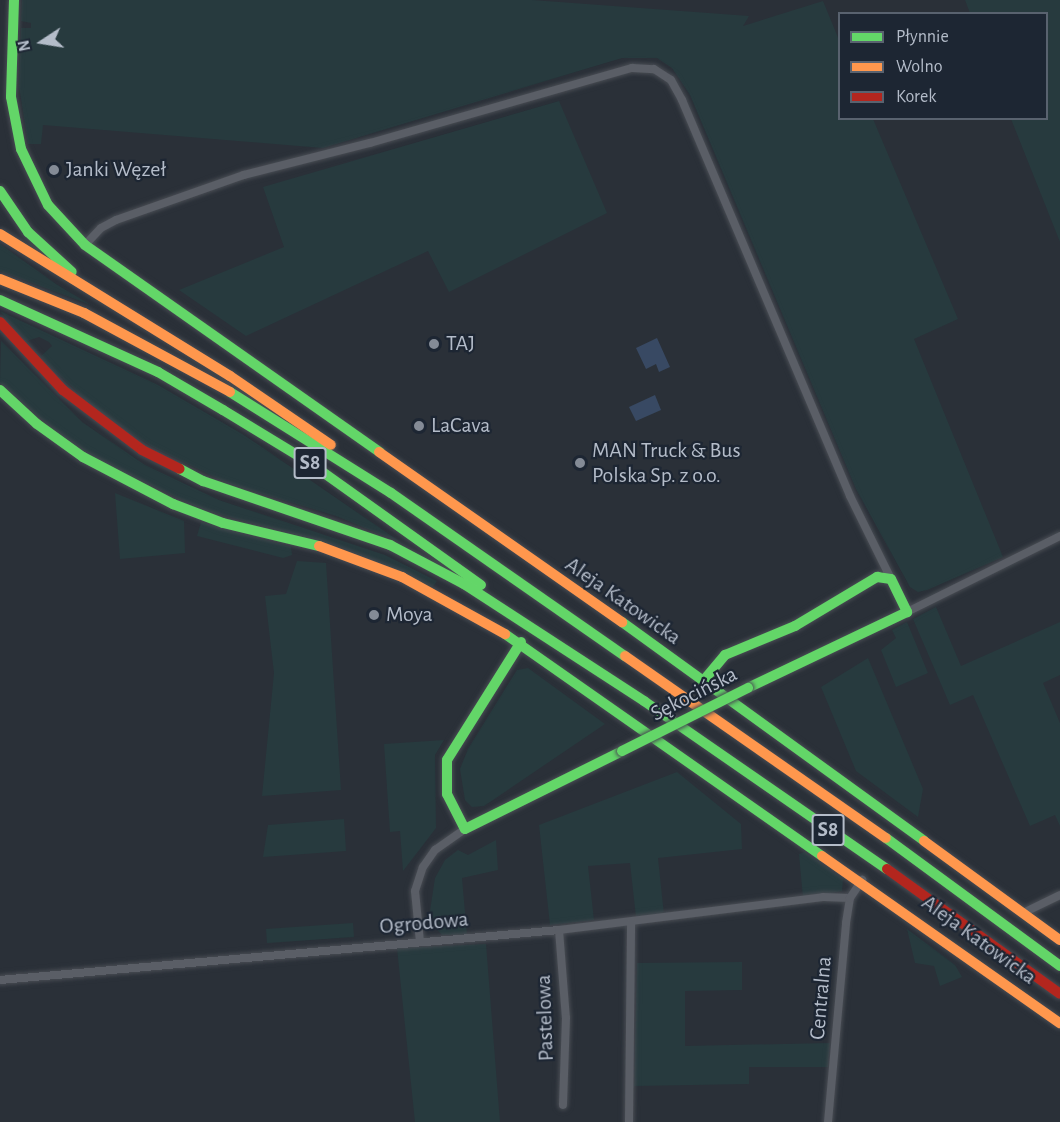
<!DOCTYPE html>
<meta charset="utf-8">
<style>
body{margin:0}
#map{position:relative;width:1060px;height:1122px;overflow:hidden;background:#2a3038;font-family:"Alegreya Sans",sans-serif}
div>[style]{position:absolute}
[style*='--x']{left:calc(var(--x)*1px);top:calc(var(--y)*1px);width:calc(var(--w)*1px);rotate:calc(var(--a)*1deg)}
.green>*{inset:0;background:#273a3e}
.water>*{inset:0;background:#384963}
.roads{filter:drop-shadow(0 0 2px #484c53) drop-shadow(0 0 2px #484c53)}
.street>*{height:8px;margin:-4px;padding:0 4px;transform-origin:4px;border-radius:4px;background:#5a5e66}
.fast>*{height:10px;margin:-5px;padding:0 5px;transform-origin:5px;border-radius:5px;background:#63d668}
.slow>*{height:10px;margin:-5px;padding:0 5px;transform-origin:5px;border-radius:5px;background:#ff974d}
.jam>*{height:10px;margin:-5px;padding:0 5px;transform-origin:5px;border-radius:5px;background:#b3261e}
.bridges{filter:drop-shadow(0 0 2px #484c53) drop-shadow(0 0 2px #484c53)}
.fast-bridge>*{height:10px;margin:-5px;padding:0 5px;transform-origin:5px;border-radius:5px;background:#63d668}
.dots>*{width:16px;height:16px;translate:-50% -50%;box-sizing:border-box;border:3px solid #1d2633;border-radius:50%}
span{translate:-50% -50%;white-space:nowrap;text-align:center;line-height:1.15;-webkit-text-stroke:4.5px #1d2633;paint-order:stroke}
.shield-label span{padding:2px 4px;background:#1d2633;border:2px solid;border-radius:4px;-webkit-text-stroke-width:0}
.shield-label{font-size:21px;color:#b4bcc9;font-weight:700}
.poi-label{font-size:22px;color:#b4bcc9}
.left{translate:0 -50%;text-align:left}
.street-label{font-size:22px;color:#b4bcc9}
.legend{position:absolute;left:838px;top:12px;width:210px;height:108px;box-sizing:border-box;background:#1d2633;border:2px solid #59626f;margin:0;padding:8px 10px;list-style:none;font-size:18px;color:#b4bcc9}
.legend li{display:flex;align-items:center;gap:12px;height:30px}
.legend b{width:30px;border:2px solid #59626f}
.north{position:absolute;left:12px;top:12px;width:60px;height:60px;-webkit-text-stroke:4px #1d2633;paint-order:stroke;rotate:258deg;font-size:16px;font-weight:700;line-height:24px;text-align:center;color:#b4bcc9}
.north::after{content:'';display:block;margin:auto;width:21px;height:27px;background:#b4bcc9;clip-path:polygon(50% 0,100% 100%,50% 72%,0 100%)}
</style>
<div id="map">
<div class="green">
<div style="clip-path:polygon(22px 0,532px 0,749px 16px,743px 26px,823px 1px,839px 40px,840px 118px,873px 119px,958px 319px,914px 339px,1003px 557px,927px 590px,918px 592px,910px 587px,856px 489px,690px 95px,672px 68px,657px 58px,622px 58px,323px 148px,43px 125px,41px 144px,28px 144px,19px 86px,21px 28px,31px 28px,31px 23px,21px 21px)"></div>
<div style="clip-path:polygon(965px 0,1060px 0,1060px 242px,1011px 119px,1046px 118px,1046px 14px,970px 13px)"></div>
<div style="clip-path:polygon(559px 101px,607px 213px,449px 292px,428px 251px,246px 336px,179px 290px,284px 247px,263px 187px)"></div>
<div style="clip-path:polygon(0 244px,56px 284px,91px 305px,0 271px)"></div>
<div style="clip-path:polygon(0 311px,158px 385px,244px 435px,402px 543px,336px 516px,227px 483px,151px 446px,97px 410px,54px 370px,41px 356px,52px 346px,49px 342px,39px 337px,27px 341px)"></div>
<div style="clip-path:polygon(1px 341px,82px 422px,145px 465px,219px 500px,385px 555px,437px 581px,433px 587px,337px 546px,204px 510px,97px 460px,54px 430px,0 383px)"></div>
<div style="clip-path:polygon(115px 493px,184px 521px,185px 553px,120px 559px)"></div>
<div style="clip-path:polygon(201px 522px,291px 547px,292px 555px,283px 558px,197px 536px)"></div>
<div style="clip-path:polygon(297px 561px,326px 563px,341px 790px,262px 796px,274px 673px,265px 596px,286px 594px)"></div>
<div style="clip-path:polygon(936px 607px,961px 666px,1060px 622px,1060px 675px,1043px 683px,1060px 723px,1060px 826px,1055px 815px,1030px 826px,973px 695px,950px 705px,913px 619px)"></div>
<div style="clip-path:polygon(907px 622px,928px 673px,896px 687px,881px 650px,896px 638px,892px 630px)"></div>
<div style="clip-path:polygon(868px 658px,923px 789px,918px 817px,856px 771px,821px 687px)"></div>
<div style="clip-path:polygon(528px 668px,605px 724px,484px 806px,472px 807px,465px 800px,460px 769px,468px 749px,517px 670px)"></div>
<div style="clip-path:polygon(444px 740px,435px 755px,436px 828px,403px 871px,400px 831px,390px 832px,384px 744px)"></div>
<div style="clip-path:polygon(677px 772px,741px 824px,742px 849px,658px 858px,664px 915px,636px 917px,630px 863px,588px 866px,594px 920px,550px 925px,539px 825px)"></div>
<div style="clip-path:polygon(344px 819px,346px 851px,263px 857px,268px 825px)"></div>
<div style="clip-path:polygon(496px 840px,498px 870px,462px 878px,467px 935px,442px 935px,432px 924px,430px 911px,435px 878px,445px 860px,458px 850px,468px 855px)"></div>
<div style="clip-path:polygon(805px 852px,843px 879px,842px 891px,803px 898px,799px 854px)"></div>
<div style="clip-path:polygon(353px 923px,354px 937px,267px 943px,266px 929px)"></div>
<div style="clip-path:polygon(907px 929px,955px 965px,962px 977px,940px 986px,934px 966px,915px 963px)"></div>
<div style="clip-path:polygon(486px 944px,500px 1122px,415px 1122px,397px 948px)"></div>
<div style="clip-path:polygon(742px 962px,742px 990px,685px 991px,685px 1046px,830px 1043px,828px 1067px,749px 1067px,749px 1084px,634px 1086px,637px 963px)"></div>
</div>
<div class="water">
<div style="clip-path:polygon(657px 338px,670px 367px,659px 372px,656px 364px,646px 369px,636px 348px)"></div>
<div style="clip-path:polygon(655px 395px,661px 410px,636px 421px,629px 407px)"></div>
</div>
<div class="roads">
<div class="street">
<div style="--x:85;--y:245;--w:23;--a:-47"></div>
<div style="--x:101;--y:228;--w:17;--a:-28"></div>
<div style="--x:116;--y:220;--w:136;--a:-19.4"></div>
<div style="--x:244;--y:175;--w:130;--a:-14.3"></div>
<div style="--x:370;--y:143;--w:273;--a:-16"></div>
<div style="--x:632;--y:68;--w:22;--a:3"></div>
<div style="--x:654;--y:69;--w:20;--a:33"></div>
<div style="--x:671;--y:80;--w:23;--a:61"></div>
<div style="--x:682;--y:100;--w:430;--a:67"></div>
<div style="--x:850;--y:496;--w:93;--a:63.7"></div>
<div style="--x:907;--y:612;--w:171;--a:-26.4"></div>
<div style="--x:1023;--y:913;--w:41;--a:-25.9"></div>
<div style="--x:559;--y:930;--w:88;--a:85.5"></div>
<div style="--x:566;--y:1018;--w:87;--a:92"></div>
<div style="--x:420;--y:942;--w:51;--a:-95.6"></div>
<div style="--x:415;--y:891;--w:25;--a:-72"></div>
<div style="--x:423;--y:867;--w:21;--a:-55"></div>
<div style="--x:435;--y:850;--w:37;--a:-35"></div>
<div style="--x:0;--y:980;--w:561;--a:-5.11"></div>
<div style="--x:559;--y:930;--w:266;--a:-7.1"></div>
<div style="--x:823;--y:897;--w:27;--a:2"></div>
<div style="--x:629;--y:1122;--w:200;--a:-89.4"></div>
<div style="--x:828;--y:1122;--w:200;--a:-84.8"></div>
<div style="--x:846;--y:923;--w:25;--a:-81"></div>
<div style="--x:850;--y:898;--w:22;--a:-56"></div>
</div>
<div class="fast">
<div style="--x:14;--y:0;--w:97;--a:91.8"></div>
<div style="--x:11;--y:97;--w:53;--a:79.1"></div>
<div style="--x:21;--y:149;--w:62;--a:64.3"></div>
<div style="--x:48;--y:205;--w:54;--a:47.2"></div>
<div style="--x:85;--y:245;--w:360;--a:35.1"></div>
<div style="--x:0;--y:191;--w:50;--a:55.7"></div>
<div style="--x:28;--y:232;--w:59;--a:42.3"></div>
<div style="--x:0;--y:300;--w:174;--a:24.5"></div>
<div style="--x:158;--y:372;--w:75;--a:30.3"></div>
<div style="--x:223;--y:410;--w:102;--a:31.3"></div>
<div style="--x:310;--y:463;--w:210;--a:35.5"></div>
<div style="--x:0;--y:390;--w:50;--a:42.6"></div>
<div style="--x:37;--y:424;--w:57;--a:35.7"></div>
<div style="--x:83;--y:457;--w:102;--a:27.6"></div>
<div style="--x:173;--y:504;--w:53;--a:20.8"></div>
<div style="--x:223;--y:523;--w:99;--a:13.5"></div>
<div style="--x:230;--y:392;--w:190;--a:32.1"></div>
<div style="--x:391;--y:493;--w:285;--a:34.9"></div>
<div style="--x:180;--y:469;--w:26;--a:28"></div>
<div style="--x:203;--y:481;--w:198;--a:18.9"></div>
<div style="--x:390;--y:545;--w:84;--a:27.8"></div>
<div style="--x:464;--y:584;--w:215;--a:33"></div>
<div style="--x:644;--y:701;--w:295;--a:34.7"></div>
<div style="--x:622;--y:622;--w:373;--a:35.9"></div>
<div style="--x:505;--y:634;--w:387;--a:35"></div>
<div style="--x:521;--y:642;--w:139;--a:122.1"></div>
<div style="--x:447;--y:760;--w:34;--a:90"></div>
<div style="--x:447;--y:794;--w:39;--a:63"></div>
<div style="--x:465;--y:829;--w:175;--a:-26.4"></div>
<div style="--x:704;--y:680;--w:33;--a:-50"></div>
<div style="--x:725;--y:655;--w:76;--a:-22.5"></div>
<div style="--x:795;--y:626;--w:96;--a:-30.9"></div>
<div style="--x:877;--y:577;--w:14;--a:8"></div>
<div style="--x:891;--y:579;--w:37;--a:64"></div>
<div style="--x:907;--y:612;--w:176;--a:154.5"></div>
<div style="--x:886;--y:838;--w:216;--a:36.3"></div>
</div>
<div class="slow">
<div style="--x:0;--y:234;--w:270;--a:31.7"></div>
<div style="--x:230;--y:376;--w:122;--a:34.3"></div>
<div style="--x:0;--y:279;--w:91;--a:22"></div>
<div style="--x:84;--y:313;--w:166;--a:28.4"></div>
<div style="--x:379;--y:452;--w:297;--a:35"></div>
<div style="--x:319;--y:546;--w:89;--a:20.5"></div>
<div style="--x:402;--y:577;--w:118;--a:29"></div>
<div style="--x:625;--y:656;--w:318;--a:34.9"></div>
<div style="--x:924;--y:841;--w:168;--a:36.1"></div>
<div style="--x:822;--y:856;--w:291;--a:35.1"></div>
</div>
<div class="jam">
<div style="--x:0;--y:322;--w:93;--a:47.2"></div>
<div style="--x:63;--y:390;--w:99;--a:37.2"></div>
<div style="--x:142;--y:450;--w:42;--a:26.6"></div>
<div style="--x:887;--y:869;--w:213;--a:35.8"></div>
</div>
</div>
<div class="bridges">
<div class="fast-bridge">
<div style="--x:622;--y:751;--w:141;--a:-26.6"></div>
</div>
</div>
<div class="dots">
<div style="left:54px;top:170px;background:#848b96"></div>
<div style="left:434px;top:344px;background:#848b96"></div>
<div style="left:419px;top:426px;background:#848b96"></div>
<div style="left:580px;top:463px;background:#848b96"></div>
<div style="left:374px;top:615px;background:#848b96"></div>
</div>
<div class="shield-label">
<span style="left:310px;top:463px">S8</span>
<span style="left:828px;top:830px">S8</span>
</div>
<div class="poi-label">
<span class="left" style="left:66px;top:170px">Janki Węzeł</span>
<span class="left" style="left:446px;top:344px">TAJ</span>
<span class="left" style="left:431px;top:426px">LaCava</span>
<span class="left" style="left:592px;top:463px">MAN Truck &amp; Bus<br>Polska Sp. z o.o.</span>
<span class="left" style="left:386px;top:615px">Moya</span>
</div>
<div class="street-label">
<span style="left:623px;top:601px;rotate:35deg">Aleja Katowicka</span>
<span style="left:694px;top:694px;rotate:-27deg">Sękocińska</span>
<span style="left:424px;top:923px;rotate:-5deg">Ogrodowa</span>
<span style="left:979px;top:940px;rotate:36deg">Aleja Katowicka</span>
<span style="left:821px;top:998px;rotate:-85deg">Centralna</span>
<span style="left:545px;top:1018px;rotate:-92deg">Pastelowa</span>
</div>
<ul class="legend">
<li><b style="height:8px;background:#63d668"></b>Płynnie</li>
<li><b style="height:8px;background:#ff974d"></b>Wolno</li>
<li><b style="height:8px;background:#b3261e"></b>Korek</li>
</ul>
<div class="north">N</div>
</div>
